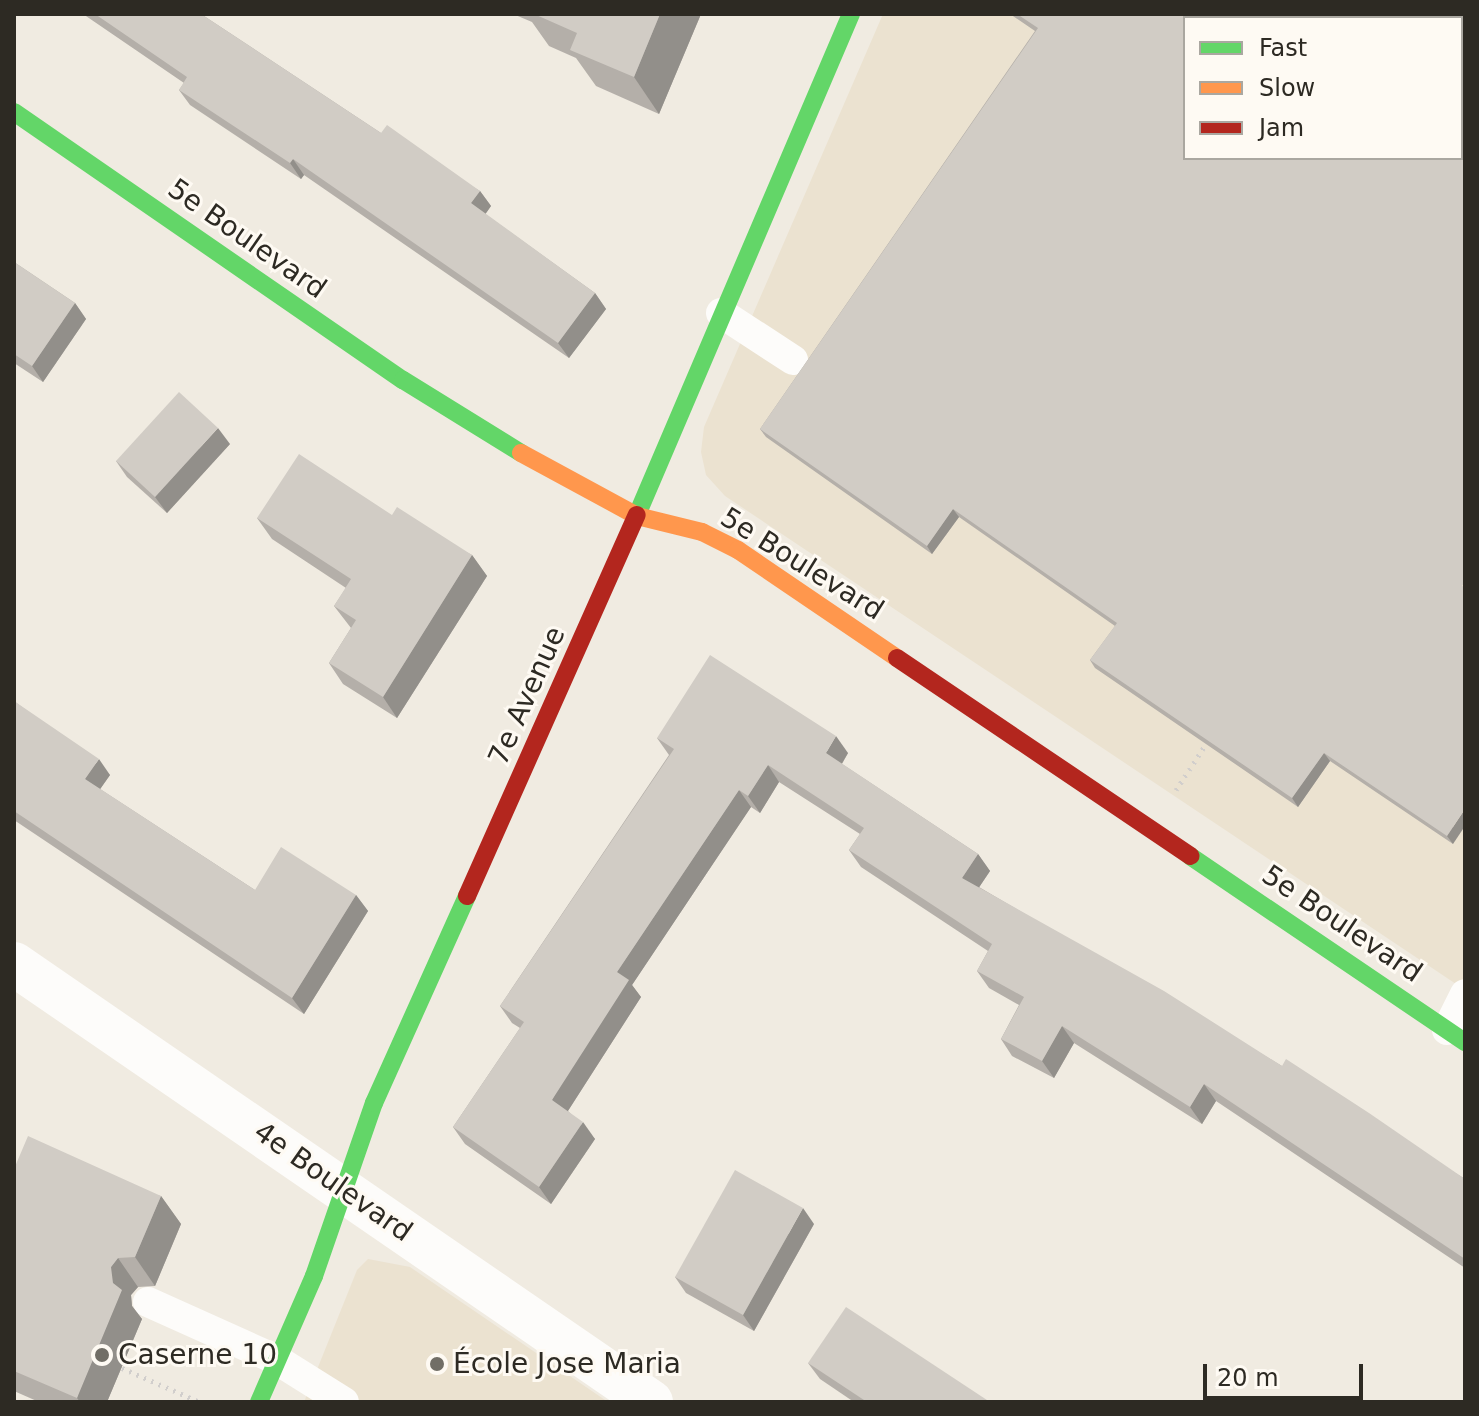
<!DOCTYPE html>
<meta charset="utf-8">
<style>
body{margin:0}
#map{position:relative;width:1479px;height:1416px;overflow:hidden;background:#f0ebe1;font-family:"DejaVu Sans",sans-serif}
div>[style]{position:absolute}
[style*='--x']{left:calc(var(--x)*1px);top:calc(var(--y)*1px);width:calc(var(--w)*1px);rotate:calc(var(--a)*1deg)}
.built>*{inset:0;background:#ebe2d0}
.path>*{height:5px;margin-top:-2.5px;transform-origin:0;background:repeating-linear-gradient(90deg,#d1cecc 0 2px,transparent 0 8px)}
.lane>*{height:30px;margin:-15px;padding:0 15px;transform-origin:15px;border-radius:15px;background:#fdfcfa}
.street>*{height:44px;margin:-22px;padding:0 22px;transform-origin:22px;border-radius:22px;background:#fdfcfa}
.fast>*{height:18px;margin:-9px;padding:0 9px;transform-origin:9px;border-radius:9px;background:#63d668}
.slow>*{height:18px;margin:-9px;padding:0 9px;transform-origin:9px;border-radius:9px;background:#ff974d}
.jam>*{height:18px;margin:-9px;padding:0 9px;transform-origin:9px;border-radius:9px;background:#b3261e}
.wall>*{inset:0;background:#b4afa9}
.shaded-wall>*{inset:0;background:#928f8a}
.building>*{inset:0;background:#d1ccc5}
.dots>*{width:22px;height:22px;translate:-50% -50%;box-sizing:border-box;border:4px solid #fefaf3;border-radius:50%}
span{translate:-50% -50%;white-space:nowrap;text-align:center;line-height:1.15;-webkit-text-stroke:6px #fefaf3;paint-order:stroke}
.street-label{font-size:28px;color:#2d2a23}
.poi-label{font-size:28px;color:#2d2a23}
.left{translate:0 -50%;text-align:left}
.frame{position:absolute;inset:0;border:16px solid #2d2a23;pointer-events:none}
.legend{position:absolute;left:1183px;top:16px;width:280px;height:144px;box-sizing:border-box;background:#fefaf3;border:2px solid #aaa7a0;margin:0;padding:10px 14px;list-style:none;font-size:24px;color:#2d2a23}
.legend li{display:flex;align-items:center;gap:16px;height:40px}
.legend b{width:40px;border:2px solid #aaa7a0}
.scale{position:absolute;left:1203px;top:1364px;width:160px;height:36px;box-sizing:border-box;border:4px solid #2d2a23;border-top:0;padding-left:10px;font-size:24px;line-height:28px;white-space:nowrap;color:#2d2a23;-webkit-text-stroke:6px #fefaf3;paint-order:stroke}
</style>
<div id="map">
<div class="built">
<div style="clip-path:polygon(evenodd,883px 14px,1465px 14px,1465px 990px,725px 496px,706px 475px,701px 452px,704px 427px,883px 14px,1185px 18px,1461px 18px,1461px 158px,1185px 158px,1185px 18px)"></div>
<div style="clip-path:polygon(368px 1259px,410px 1267px,608px 1402px,304px 1402px,357px 1270px)"></div>
</div>
<div class="path">
<div style="--x:1176;--y:790;--w:55;--a:-56.9"></div>
<div style="--x:122;--y:1368;--w:85;--a:23.6"></div>
</div>
<div class="lane">
<div style="--x:721;--y:313;--w:86;--a:33.1"></div>
<div style="--x:1447;--y:1030;--w:40;--a:-63.4"></div>
<div style="--x:148;--y:1302;--w:141;--a:24.2"></div>
<div style="--x:277;--y:1360;--w:79;--a:32.1"></div>
</div>
<div class="street">
<div style="--x:14;--y:964;--w:773;--a:34.51"></div>
</div>
<div class="fast">
<div style="--x:14;--y:112;--w:472;--a:34.6"></div>
<div style="--x:403;--y:380;--w:139;--a:31.7"></div>
<div style="--x:637;--y:515;--w:545;--a:-66.87"></div>
<div style="--x:1190;--y:856;--w:332;--a:34.1"></div>
<div style="--x:259;--y:1402;--w:137;--a:-66.4"></div>
<div style="--x:314;--y:1276;--w:183;--a:-70.9"></div>
<div style="--x:374;--y:1103;--w:227;--a:-65.8"></div>
</div>
<div class="slow">
<div style="--x:521;--y:453;--w:132;--a:28.5"></div>
<div style="--x:637;--y:516;--w:67;--a:13.8"></div>
<div style="--x:702;--y:532;--w:40;--a:26.6"></div>
<div style="--x:738;--y:550;--w:192;--a:34.2"></div>
</div>
<div class="jam">
<div style="--x:897;--y:658;--w:354;--a:34"></div>
<div style="--x:467;--y:896;--w:417;--a:-66"></div>
</div>
<div class="wall">
<div style="clip-path:polygon(83px 14px,201px 14px,381px 133px,480px 191px,491px 206px,485px 214px,595px 293px,606px 309px,569px 358px,304px 175px,301px 179px,190px 105px,179px 90px,184px 83px)"></div>
<div style="clip-path:polygon(513px 14px,701px 14px,659px 114px,596px 86px,576px 58px,549px 46px,532px 22px)"></div>
<div style="clip-path:polygon(1010px 14px,1453px 14px,1453px 844px,1330px 761px,1298px 807px,1095px 668px,1090px 660px,1115px 626px,959px 517px,932px 554px,766px 437px,760px 429px,1035px 31px)"></div>
<div style="clip-path:polygon(14px 262px,75px 303px,86px 319px,43px 382px,14px 363px)"></div>
<div style="clip-path:polygon(230px 444px,167px 513px,127px 477px,116px 461px)"></div>
<div style="clip-path:polygon(392px 515px,472px 555px,487px 576px,397px 718px,343px 684px,329px 663px,351px 628px,334px 606px,346px 588px,272px 539px,257px 518px)"></div>
<div style="clip-path:polygon(14px 701px,110px 775px,100px 789px,255px 890px,356px 895px,368px 911px,304px 1014px,14px 820px)"></div>
<div style="clip-path:polygon(657px 738px,848px 753px,842px 764px,978px 854px,990px 871px,979px 887px,1282px 1066px,1465px 1179px,1465px 1268px,1216px 1101px,1202px 1124px,1074px 1043px,1054px 1078px,1012px 1056px,1001px 1039px,1019px 1005px,989px 988px,977px 971px,988px 951px,861px 867px,849px 850px,860px 834px,779px 782px,760px 813px,751px 807px,632px 985px,641px 997px,568px 1111px,595px 1139px,551px 1204px,465px 1144px,453px 1127px,520px 1028px,512px 1023px,500px 1006px,669px 755px)"></div>
<div style="clip-path:polygon(14px 1169px,161px 1196px,181px 1224px,155px 1286px,138px 1287px,131px 1295px,132px 1306px,142px 1319px,107px 1402px,39px 1402px,14px 1391px)"></div>
<div style="clip-path:polygon(814px 1224px,754px 1331px,686px 1293px,675px 1277px)"></div>
<div style="clip-path:polygon(808px 1363px,990px 1402px,854px 1402px,820px 1379px)"></div>
</div>
<div class="shaded-wall">
<div style="clip-path:polygon(660px 14px,701px 14px,659px 114px,634px 77px)"></div>
<div style="clip-path:polygon(293px 159px,304px 175px,301px 179px,290px 163px)"></div>
<div style="clip-path:polygon(480px 191px,491px 206px,482px 219px,471px 203px)"></div>
<div style="clip-path:polygon(595px 293px,606px 309px,569px 358px,558px 343px)"></div>
<div style="clip-path:polygon(75px 303px,86px 319px,43px 382px,32px 366px)"></div>
<div style="clip-path:polygon(218px 428px,230px 444px,167px 513px,155px 497px)"></div>
<div style="clip-path:polygon(953px 509px,959px 517px,932px 554px,927px 546px)"></div>
<div style="clip-path:polygon(472px 555px,487px 576px,397px 718px,383px 697px)"></div>
<div style="clip-path:polygon(836px 736px,848px 753px,838px 770px,826px 753px)"></div>
<div style="clip-path:polygon(1324px 753px,1330px 761px,1298px 807px,1292px 798px)"></div>
<div style="clip-path:polygon(99px 759px,110px 775px,96px 795px,85px 779px)"></div>
<div style="clip-path:polygon(768px 765px,779px 782px,760px 813px,748px 796px)"></div>
<div style="clip-path:polygon(739px 790px,751px 807px,632px 985px,641px 997px,564px 1117px,552px 1100px,617px 972px)"></div>
<div style="clip-path:polygon(1465px 809px,1465px 826px,1453px 844px,1447px 836px)"></div>
<div style="clip-path:polygon(978px 854px,990px 871px,974px 895px,962px 878px)"></div>
<div style="clip-path:polygon(356px 895px,368px 911px,304px 1014px,292px 998px)"></div>
<div style="clip-path:polygon(1062px 1026px,1074px 1043px,1054px 1078px,1042px 1061px)"></div>
<div style="clip-path:polygon(1204px 1084px,1216px 1101px,1202px 1124px,1190px 1107px)"></div>
<div style="clip-path:polygon(583px 1122px,595px 1139px,551px 1204px,539px 1187px)"></div>
<div style="clip-path:polygon(161px 1196px,181px 1224px,155px 1286px,135px 1257px)"></div>
<div style="clip-path:polygon(803px 1208px,814px 1224px,754px 1331px,743px 1315px)"></div>
<div style="clip-path:polygon(118px 1258px,138px 1287px,131px 1295px,132px 1306px,142px 1319px,107px 1402px,80px 1402px,77px 1398px,111px 1267px)"></div>
</div>
<div class="building">
<div style="clip-path:polygon(95px 14px,201px 14px,381px 133px,387px 125px,480px 191px,471px 203px,595px 293px,558px 343px,293px 159px,290px 163px,179px 90px,187px 77px)"></div>
<div style="clip-path:polygon(534px 14px,660px 14px,634px 77px,570px 50px,577px 33px)"></div>
<div style="clip-path:polygon(1017px 14px,1453px 14px,1459px 18px,1185px 18px,1185px 158px,1461px 158px,1461px 19px,1465px 22px,1465px 582px,1462px 586px,1465px 587px,1465px 809px,1447px 836px,1324px 753px,1292px 798px,1090px 660px,1117px 623px,953px 509px,927px 546px,760px 429px,1038px 28px)"></div>
<div style="clip-path:polygon(14px 262px,75px 303px,32px 366px,14px 354px)"></div>
<div style="clip-path:polygon(179px 392px,218px 428px,155px 497px,116px 461px)"></div>
<div style="clip-path:polygon(299px 454px,392px 515px,397px 507px,472px 555px,383px 697px,329px 663px,356px 620px,334px 606px,351px 579px,257px 518px)"></div>
<div style="clip-path:polygon(710px 655px,836px 736px,826px 753px,978px 854px,962px 878px,1164px 991px,1282px 1066px,1286px 1059px,1369px 1113px,1465px 1179px,1465px 1259px,1204px 1084px,1190px 1107px,1062px 1026px,1042px 1061px,1001px 1039px,1024px 997px,977px 971px,992px 944px,849px 850px,864px 828px,768px 765px,748px 796px,739px 790px,617px 972px,629px 980px,552px 1100px,583px 1122px,539px 1187px,453px 1127px,524px 1022px,500px 1006px,674px 749px,657px 738px)"></div>
<div style="clip-path:polygon(14px 701px,99px 759px,85px 779px,255px 890px,281px 847px,356px 895px,292px 998px,14px 811px)"></div>
<div style="clip-path:polygon(28px 1136px,161px 1196px,135px 1257px,118px 1258px,111px 1267px,113px 1283px,122px 1290px,77px 1398px,14px 1371px,14px 1169px)"></div>
<div style="clip-path:polygon(735px 1170px,803px 1208px,743px 1315px,675px 1277px)"></div>
<div style="clip-path:polygon(846px 1307px,990px 1402px,867px 1402px,808px 1363px)"></div>
</div>
<div class="dots">
<div style="left:102px;top:1355px;background:#716e66"></div>
<div style="left:437px;top:1364px;background:#716e66"></div>
</div>
<div class="street-label">
<span style="left:247px;top:239px;rotate:35deg">5e Boulevard</span>
<span style="left:802px;top:564px;rotate:32deg">5e Boulevard</span>
<span style="left:527px;top:696px;rotate:-66deg">7e Avenue</span>
<span style="left:1342px;top:924px;rotate:34deg">5e Boulevard</span>
<span style="left:333px;top:1182px;rotate:35deg">4e Boulevard</span>
</div>
<div class="poi-label">
<span class="left" style="left:118px;top:1355px">Caserne 10</span>
<span class="left" style="left:453px;top:1364px">École Jose Maria</span>
</div>
<div class="frame"></div>
<ul class="legend">
<li><b style="height:10px;background:#63d668"></b>Fast</li>
<li><b style="height:10px;background:#ff974d"></b>Slow</li>
<li><b style="height:10px;background:#b3261e"></b>Jam</li>
</ul>
<div class="scale">20 m</div>
</div>
